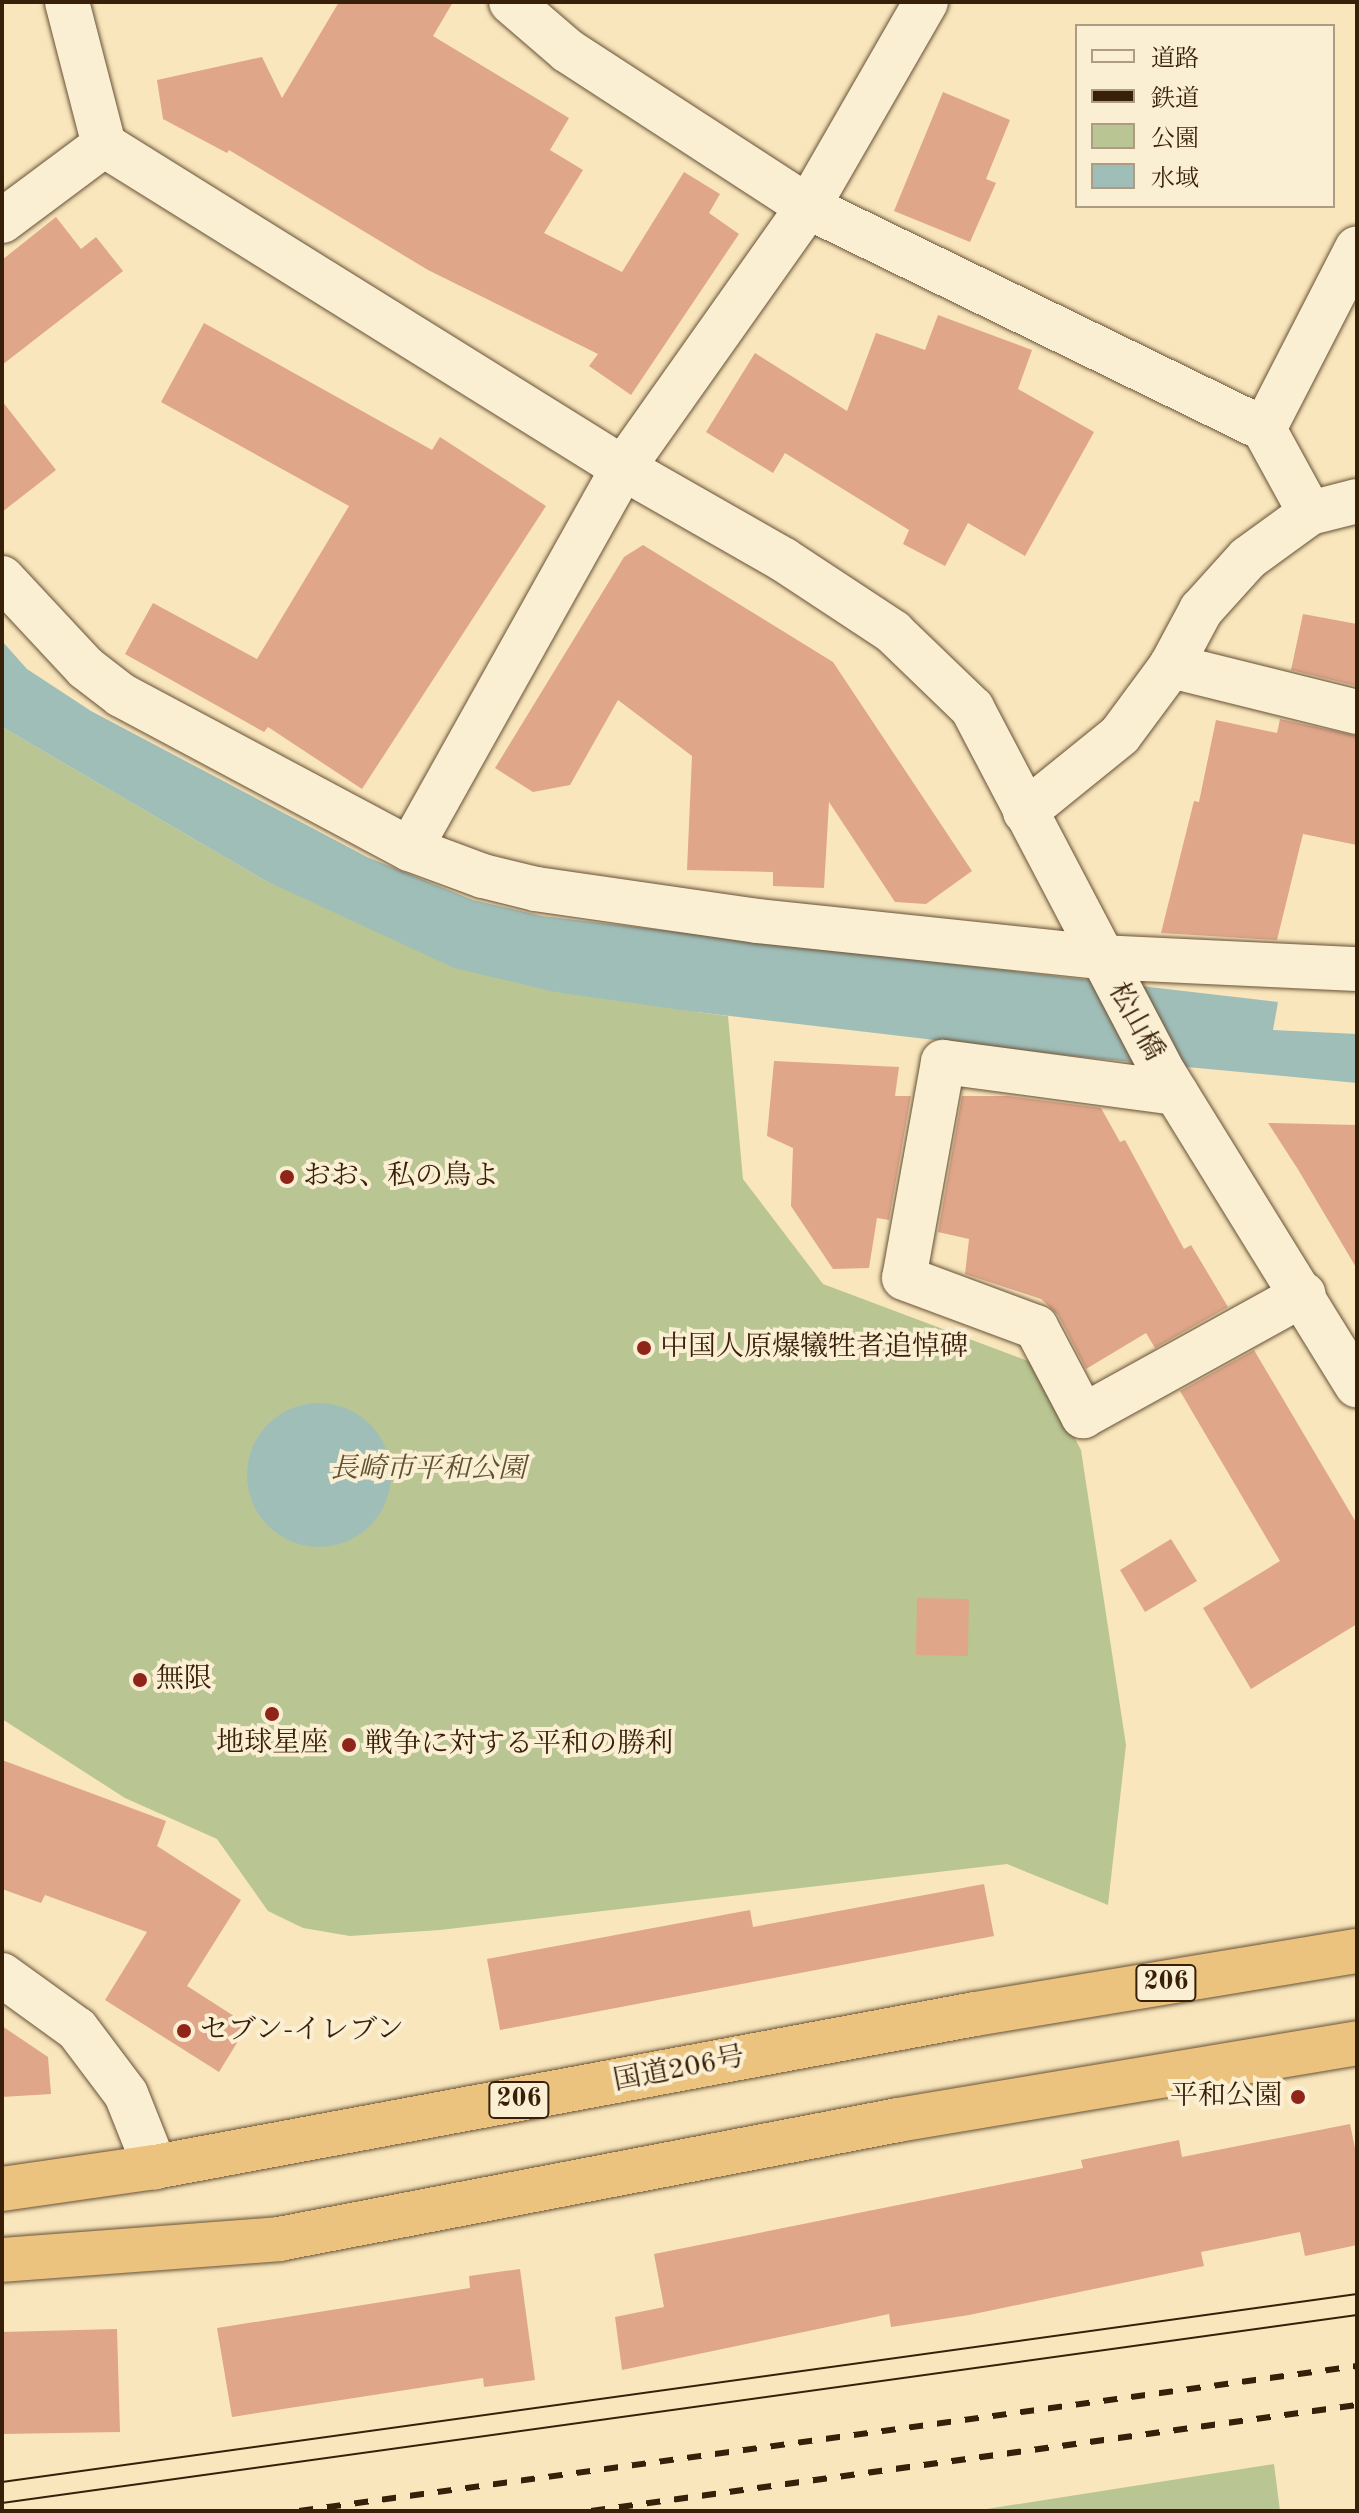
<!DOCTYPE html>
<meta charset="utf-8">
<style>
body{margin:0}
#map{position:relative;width:1359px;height:2513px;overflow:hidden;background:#f9e6bc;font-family:"Old Standard TT","Noto Serif JP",serif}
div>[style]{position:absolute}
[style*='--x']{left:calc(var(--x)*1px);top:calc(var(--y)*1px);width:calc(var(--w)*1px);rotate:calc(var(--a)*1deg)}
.green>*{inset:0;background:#b9c694}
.water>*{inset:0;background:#a0beb8}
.round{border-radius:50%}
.building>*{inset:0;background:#dfa68a}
.roads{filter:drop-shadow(0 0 2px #685136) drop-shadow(0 0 2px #685136)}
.street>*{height:44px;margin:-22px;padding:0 22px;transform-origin:22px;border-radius:22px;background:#fbefd3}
.secondary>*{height:44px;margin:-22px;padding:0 22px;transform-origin:22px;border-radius:22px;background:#fbefd3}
.highway>*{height:44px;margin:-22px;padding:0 22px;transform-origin:22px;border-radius:22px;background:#ecc37e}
.tram>*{height:2px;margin:-1px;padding:0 1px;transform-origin:1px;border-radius:1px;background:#381f0a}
.rail>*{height:6px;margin-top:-3px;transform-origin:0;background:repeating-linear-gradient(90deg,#381f0a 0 14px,transparent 0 28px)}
.dots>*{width:22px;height:22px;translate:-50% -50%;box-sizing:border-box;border:4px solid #fbefd3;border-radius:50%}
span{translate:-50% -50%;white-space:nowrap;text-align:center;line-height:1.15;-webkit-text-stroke:8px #fbefd3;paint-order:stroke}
.shield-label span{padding:2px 6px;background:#fbefd3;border:2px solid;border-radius:6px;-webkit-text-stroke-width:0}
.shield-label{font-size:26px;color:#381f0a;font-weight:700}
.street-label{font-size:28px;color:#381f0a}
.poi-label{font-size:28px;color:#381f0a}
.left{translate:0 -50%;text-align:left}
.right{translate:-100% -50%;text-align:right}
.park-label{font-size:28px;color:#5f5133;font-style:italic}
.frame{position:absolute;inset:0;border:4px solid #381f0a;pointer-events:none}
.legend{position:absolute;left:1075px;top:24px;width:260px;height:184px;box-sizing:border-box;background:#fbefd3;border:2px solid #ad9c83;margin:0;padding:10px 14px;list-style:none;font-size:24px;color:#381f0a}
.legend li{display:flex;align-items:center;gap:16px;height:40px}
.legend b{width:40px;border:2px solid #ad9c83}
</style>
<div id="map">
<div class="green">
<div style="clip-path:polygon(2px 727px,264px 880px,696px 1012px,728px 1016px,743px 1179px,823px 1284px,1036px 1364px,1081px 1450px,1126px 1745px,1108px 1905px,1007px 1864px,440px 1930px,350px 1936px,303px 1928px,268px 1911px,217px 1839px,125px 1798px,2px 1719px)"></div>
<div style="clip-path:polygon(1274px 2464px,1280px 2511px,974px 2511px)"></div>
</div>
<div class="water">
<div style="clip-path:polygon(2px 641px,27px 669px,91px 711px,367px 857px,473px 900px,542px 916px,1278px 1002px,1273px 1030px,1357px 1034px,1357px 1083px,1081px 1057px,696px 1012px,555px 992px,454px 968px,264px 880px,2px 727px)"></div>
<div class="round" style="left:247px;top:1403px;width:144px;height:144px"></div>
</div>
<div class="building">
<div style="clip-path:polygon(339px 2px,453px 2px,433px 36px,569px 118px,550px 150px,583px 170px,544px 233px,622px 272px,684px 172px,720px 194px,709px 213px,739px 234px,631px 395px,589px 366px,598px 354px,428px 270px,229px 150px,227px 153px,163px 119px,157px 80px,262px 57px,282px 98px)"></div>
<div style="clip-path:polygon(943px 92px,1010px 120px,986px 179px,996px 183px,970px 242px,894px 211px)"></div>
<div style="clip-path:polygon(56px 217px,81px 249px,96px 237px,123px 271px,2px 365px,2px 260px)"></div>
<div style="clip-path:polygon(938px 315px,1032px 350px,1018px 389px,1094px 432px,1025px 556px,968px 523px,945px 566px,903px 544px,909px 530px,785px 453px,773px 473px,706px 432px,755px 353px,847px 411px,876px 333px,925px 350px)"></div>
<div style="clip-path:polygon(204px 323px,432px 450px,440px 437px,546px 506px,362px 789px,268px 727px,264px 732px,125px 654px,153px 603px,257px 659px,349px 506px,161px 402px)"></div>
<div style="clip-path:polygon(2px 401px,56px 470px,2px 512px)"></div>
<div style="clip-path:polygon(643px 545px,833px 662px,972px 871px,926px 904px,895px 902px,829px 802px,824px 888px,773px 886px,773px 872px,687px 870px,692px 756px,618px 700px,570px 785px,533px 792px,495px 768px,624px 557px)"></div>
<div style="clip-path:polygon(1303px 614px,1357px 624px,1357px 686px,1291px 670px)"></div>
<div style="clip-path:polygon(1280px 719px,1357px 736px,1357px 845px,1303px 834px,1277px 940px,1161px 933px,1194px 801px,1199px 802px,1216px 720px,1277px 733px)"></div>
<div style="clip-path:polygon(774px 1061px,899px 1067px,895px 1096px,911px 1096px,889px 1220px,877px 1218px,869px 1268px,833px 1269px,791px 1206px,793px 1148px,767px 1136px)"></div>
<div style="clip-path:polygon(962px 1096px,1008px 1096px,1101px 1108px,1120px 1142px,1125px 1140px,1184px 1249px,1191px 1245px,1228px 1307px,1155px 1348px,1146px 1333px,1086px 1369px,1058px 1315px,1041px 1299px,965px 1274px,969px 1239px,938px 1232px)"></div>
<div style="clip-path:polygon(1268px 1123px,1357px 1125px,1357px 1269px,1299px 1171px)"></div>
<div style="clip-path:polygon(1254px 1350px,1357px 1524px,1357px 1624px,1251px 1689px,1203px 1608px,1280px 1561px,1180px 1391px)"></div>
<div style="clip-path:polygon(1171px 1539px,1197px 1581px,1145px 1612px,1120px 1570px)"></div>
<div style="clip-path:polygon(917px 1598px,969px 1599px,968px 1656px,916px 1655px)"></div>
<div style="clip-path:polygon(2px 1760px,166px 1821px,157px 1846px,241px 1900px,187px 1986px,248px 2025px,219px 2072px,105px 2000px,147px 1932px,45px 1895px,41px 1903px,2px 1889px)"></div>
<div style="clip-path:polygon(984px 1884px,994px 1936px,500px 2030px,487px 1959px,750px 1910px,753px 1927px)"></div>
<div style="clip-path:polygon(2px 2026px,48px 2057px,51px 2094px,2px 2097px)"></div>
<div style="clip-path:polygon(1350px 2124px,1357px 2158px,1357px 2245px,1305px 2256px,1300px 2232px,1201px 2252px,1204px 2266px,969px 2315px,891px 2327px,889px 2314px,622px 2370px,615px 2317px,664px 2307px,654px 2254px,1083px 2168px,1081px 2160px,1179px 2140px,1182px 2157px)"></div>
<div style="clip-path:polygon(520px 2269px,535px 2380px,484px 2387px,483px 2378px,232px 2417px,217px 2328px,470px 2288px,469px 2276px)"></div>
<div style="clip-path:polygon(117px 2329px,120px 2432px,2px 2434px,2px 2332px)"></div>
</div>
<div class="roads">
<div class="street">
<div style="--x:511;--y:2;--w:75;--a:40.7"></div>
<div style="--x:568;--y:51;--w:286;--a:33"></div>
<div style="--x:808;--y:207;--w:507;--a:25.96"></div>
<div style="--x:1264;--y:429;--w:96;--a:61.3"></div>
<div style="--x:2;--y:221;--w:127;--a:-36.7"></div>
<div style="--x:1264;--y:429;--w:203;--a:-62.8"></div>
<div style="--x:2;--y:578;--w:123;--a:47"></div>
<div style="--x:86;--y:668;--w:44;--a:37.6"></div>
<div style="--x:121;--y:695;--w:327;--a:28.1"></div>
<div style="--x:410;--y:849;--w:78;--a:20.3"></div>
<div style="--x:483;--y:876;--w:55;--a:13.8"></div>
<div style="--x:536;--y:889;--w:223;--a:8.2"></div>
<div style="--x:757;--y:921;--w:345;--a:6"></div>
<div style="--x:1100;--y:957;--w:257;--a:2.7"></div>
<div style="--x:1171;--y:666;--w:192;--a:13.9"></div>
<div style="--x:410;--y:849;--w:436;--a:-60.8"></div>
<div style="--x:623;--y:468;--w:320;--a:-54.7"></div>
<div style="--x:808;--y:207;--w:237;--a:-60.1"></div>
<div style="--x:1176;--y:1093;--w:235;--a:-172.4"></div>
<div style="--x:943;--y:1062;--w:219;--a:100.2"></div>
<div style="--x:904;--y:1278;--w:141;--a:20.4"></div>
<div style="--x:1036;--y:1327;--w:101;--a:62.2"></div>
<div style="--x:1083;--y:1416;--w:252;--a:-28.9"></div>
<div style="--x:2;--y:1975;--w:92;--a:35.8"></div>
<div style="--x:77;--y:2029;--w:81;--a:53"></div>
<div style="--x:126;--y:2094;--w:79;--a:68.3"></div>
</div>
<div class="secondary">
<div style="--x:67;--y:2;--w:148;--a:75.5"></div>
<div style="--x:104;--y:145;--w:611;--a:31.9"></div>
<div style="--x:623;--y:468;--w:185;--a:29.7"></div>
<div style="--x:784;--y:560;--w:131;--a:33.4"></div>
<div style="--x:893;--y:632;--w:110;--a:43.9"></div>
<div style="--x:972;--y:708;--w:415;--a:62.3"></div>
<div style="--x:1165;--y:1075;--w:365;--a:58.3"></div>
<div style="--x:1025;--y:812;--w:122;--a:-39"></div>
<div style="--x:1120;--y:735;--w:86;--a:-53.5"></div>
<div style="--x:1171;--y:666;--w:64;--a:-61.8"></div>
<div style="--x:1201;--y:610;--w:70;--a:-47.9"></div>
<div style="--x:1248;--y:558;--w:77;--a:-36"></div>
<div style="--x:1310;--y:513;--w:49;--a:-14.3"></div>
</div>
<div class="highway">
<div style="--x:2;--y:2189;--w:155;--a:-8.2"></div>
<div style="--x:155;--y:2167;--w:834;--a:-10.57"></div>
<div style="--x:975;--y:2014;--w:387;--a:-9.4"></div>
<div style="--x:2;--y:2260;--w:278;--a:-4.3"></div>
<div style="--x:279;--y:2239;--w:630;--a:-10.88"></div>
<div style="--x:898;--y:2120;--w:465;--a:-9.5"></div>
</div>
</div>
<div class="tram">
<div style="--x:2;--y:2482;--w:1368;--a:-7.9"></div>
<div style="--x:2;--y:2503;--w:1368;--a:-7.9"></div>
</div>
<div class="rail">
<div style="--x:299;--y:2511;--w:1068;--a:-7.8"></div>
<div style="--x:591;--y:2511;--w:773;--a:-7.88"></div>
</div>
<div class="dots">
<div style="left:287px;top:1177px;background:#8f2418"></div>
<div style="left:644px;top:1348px;background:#8f2418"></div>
<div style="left:140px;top:1680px;background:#8f2418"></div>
<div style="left:272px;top:1714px;background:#8f2418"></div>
<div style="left:349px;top:1745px;background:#8f2418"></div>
<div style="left:184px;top:2031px;background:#8f2418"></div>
<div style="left:1298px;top:2097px;background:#8f2418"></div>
</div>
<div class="shield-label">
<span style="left:1166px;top:1983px">206</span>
<span style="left:519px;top:2100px">206</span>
</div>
<div class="street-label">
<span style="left:1135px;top:1022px;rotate:61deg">松山橋</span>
<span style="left:679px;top:2070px;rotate:-11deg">国道206号</span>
</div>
<div class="poi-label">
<span class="left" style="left:303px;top:1177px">おお、私の鳥よ</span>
<span class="left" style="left:660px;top:1348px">中国人原爆犧牲者追悼碑</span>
<span class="left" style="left:156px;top:1680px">無限</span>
<span style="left:272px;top:1744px">地球星座</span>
<span class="left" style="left:365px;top:1745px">戦争に対する平和の勝利</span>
<span class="left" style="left:200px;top:2031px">セブン-イレブン</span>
<span class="right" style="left:1282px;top:2097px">平和公園</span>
</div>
<div class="park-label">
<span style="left:428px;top:1470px">長崎市平和公園</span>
</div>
<div class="frame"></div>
<ul class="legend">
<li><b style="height:10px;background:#fbefd3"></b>道路</li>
<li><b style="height:10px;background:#381f0a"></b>鉄道</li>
<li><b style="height:22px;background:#b9c694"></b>公園</li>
<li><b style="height:22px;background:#a0beb8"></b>水域</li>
</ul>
</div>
